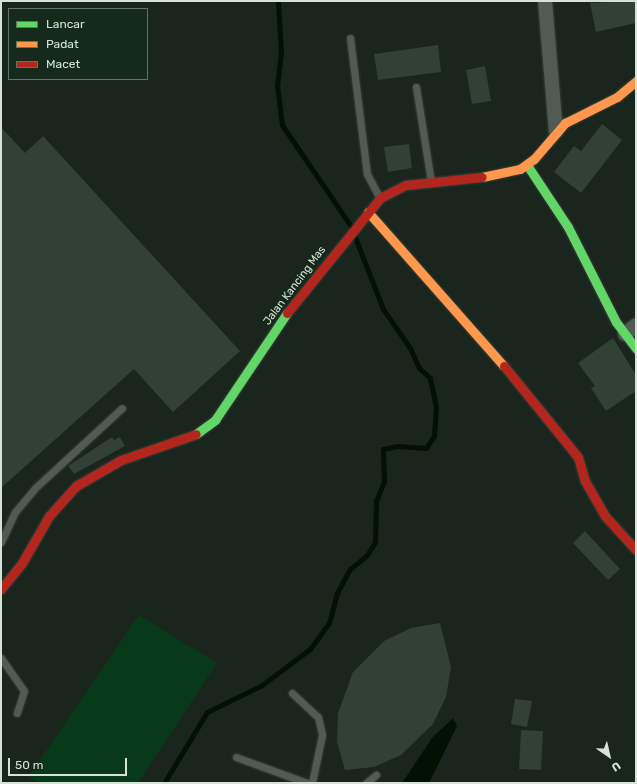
<!DOCTYPE html>
<style>
body{margin:0}
#map{position:relative;width:637px;height:784px;overflow:hidden;background:#1a251d;font-family:Rubik,sans-serif}
div>[style]{position:absolute}
[style*='--x']{left:calc(var(--x)*1px);top:calc(var(--y)*1px);width:calc(var(--w)*1px);rotate:calc(var(--a)*1deg)}
.green>*{inset:0;background:#07391a}
.water>*{inset:0;background:#021104}
.stream>*{height:5px;margin:-2.5px;padding:0 2.5px;transform-origin:2.5px;border-radius:2.5px;background:#021104}
.building>*{inset:0;background:#324036}
.roads{filter:drop-shadow(0 0 1px #374039) drop-shadow(0 0 1px #374039)}
.lane>*{height:7px;margin:-3.5px;padding:0 3.5px;transform-origin:3.5px;border-radius:3.5px;background:#515a53}
.street>*{height:14px;margin:-7px;padding:0 7px;transform-origin:7px;border-radius:7px;background:#515a53}
.fast>*{height:9px;margin:-4.5px;padding:0 4.5px;transform-origin:4.5px;border-radius:4.5px;background:#63d668}
.slow>*{height:9px;margin:-4.5px;padding:0 4.5px;transform-origin:4.5px;border-radius:4.5px;background:#ff974d}
.jam>*{height:9px;margin:-4.5px;padding:0 4.5px;transform-origin:4.5px;border-radius:4.5px;background:#b3261e}
span{translate:-50% -50%;white-space:nowrap;text-align:center;line-height:1.15;-webkit-text-stroke:3.5px #152a1a;paint-order:stroke}
.street-label{font-size:11px;color:#d5e2d7}
.frame{position:absolute;inset:0;border:2px solid #d5e2d7;pointer-events:none}
.legend{position:absolute;left:8px;top:8px;width:140px;height:72px;box-sizing:border-box;background:#152a1a;border:1px solid #627466;margin:0;padding:5px 7px;list-style:none;font-size:12px;color:#d5e2d7}
.legend li{display:flex;align-items:center;gap:8px;height:20px}
.legend b{width:20px;border:1px solid #627466}
.north{position:absolute;left:589px;top:736px;width:40px;height:40px;-webkit-text-stroke:3px #152a1a;paint-order:stroke;rotate:146deg;font-size:11px;font-weight:700;line-height:16px;text-align:center;color:#d5e2d7}
.north::after{content:'';display:block;margin:auto;width:14px;height:18px;background:#d5e2d7;clip-path:polygon(50% 0,100% 100%,50% 72%,0 100%)}
.scale{position:absolute;left:8px;top:758px;width:119px;height:18px;box-sizing:border-box;border:2px solid #d5e2d7;border-top:0;padding-left:5px;font-size:12px;line-height:14px;white-space:nowrap;color:#d5e2d7;-webkit-text-stroke:3px #152a1a;paint-order:stroke}
</style>
<div id="map">
<div class="green">
<div style="clip-path:polygon(139px 615px,217px 663px,138px 783px,40px 783px,28px 777px)"></div>
</div>
<div class="water">
<div style="clip-path:polygon(453px 718px,457px 726px,429px 783px,402px 783px,432px 738px)"></div>
</div>
<div class="stream">
<div style="--x:278;--y:1;--w:52;--a:86.7"></div>
<div style="--x:281;--y:53;--w:32;--a:97"></div>
<div style="--x:277;--y:85;--w:40;--a:82.9"></div>
<div style="--x:282;--y:125;--w:122;--a:55.7"></div>
<div style="--x:164;--y:783;--w:83;--a:-58.8"></div>
<div style="--x:207;--y:712;--w:61;--a:-26.1"></div>
<div style="--x:262;--y:685;--w:60;--a:-36.9"></div>
<div style="--x:310;--y:649;--w:32;--a:-54"></div>
<div style="--x:329;--y:623;--w:31;--a:-75"></div>
<div style="--x:337;--y:593;--w:27;--a:-62"></div>
<div style="--x:350;--y:569;--w:22;--a:-39"></div>
<div style="--x:367;--y:555;--w:15;--a:-58"></div>
<div style="--x:375;--y:542;--w:41;--a:-88.6"></div>
<div style="--x:376;--y:501;--w:22;--a:-68"></div>
<div style="--x:384;--y:481;--w:32;--a:-92"></div>
<div style="--x:383;--y:449;--w:14;--a:-12"></div>
<div style="--x:397;--y:446;--w:29;--a:4"></div>
<div style="--x:426;--y:448;--w:14;--a:-56"></div>
<div style="--x:434;--y:436;--w:29;--a:-86"></div>
<div style="--x:436;--y:407;--w:30;--a:-102"></div>
<div style="--x:430;--y:378;--w:15;--a:-138"></div>
<div style="--x:419;--y:368;--w:22;--a:-114"></div>
<div style="--x:410;--y:348;--w:47;--a:-124.7"></div>
<div style="--x:383;--y:309;--w:77;--a:-111.3"></div>
</div>
<div class="building">
<div style="clip-path:polygon(636px 1px,636px 23px,596px 32px,590px 3px)"></div>
<div style="clip-path:polygon(438px 45px,441px 72px,378px 80px,374px 54px)"></div>
<div style="clip-path:polygon(485px 66px,491px 101px,472px 104px,466px 70px)"></div>
<div style="clip-path:polygon(602px 124px,622px 140px,581px 193px,554px 172px,574px 146px,581px 151px)"></div>
<div style="clip-path:polygon(1px 127px,25px 153px,43px 136px,240px 351px,173px 412px,134px 369px,1px 488px)"></div>
<div style="clip-path:polygon(409px 144px,412px 168px,388px 172px,384px 147px)"></div>
<div style="clip-path:polygon(613px 338px,636px 375px,636px 391px,606px 411px,591px 388px,595px 386px,578px 363px)"></div>
<div style="clip-path:polygon(112px 437px,114px 440px,120px 437px,125px 446px,74px 474px,68px 466px)"></div>
<div style="clip-path:polygon(585px 531px,620px 569px,608px 580px,573px 543px)"></div>
<div style="clip-path:polygon(440px 623px,451px 667px,446px 697px,433px 724px,401px 755px,374px 767px,345px 770px,337px 742px,338px 713px,353px 672px,384px 641px,411px 628px)"></div>
<div style="clip-path:polygon(515px 699px,532px 701px,527px 727px,511px 724px)"></div>
<div style="clip-path:polygon(521px 730px,543px 731px,541px 770px,519px 769px)"></div>
</div>
<div class="roads">
<div class="lane">
<div style="--x:350;--y:38;--w:137;--a:82.9"></div>
<div style="--x:367;--y:174;--w:27;--a:62"></div>
<div style="--x:416;--y:87;--w:96;--a:81"></div>
<div style="--x:1;--y:542;--w:33;--a:-65"></div>
<div style="--x:15;--y:512;--w:31;--a:-50"></div>
<div style="--x:35;--y:488;--w:118;--a:-42.6"></div>
<div style="--x:1;--y:658;--w:40;--a:55.1"></div>
<div style="--x:24;--y:691;--w:23;--a:108"></div>
<div style="--x:292;--y:693;--w:35;--a:43"></div>
<div style="--x:318;--y:717;--w:18;--a:77"></div>
<div style="--x:322;--y:735;--w:49;--a:101.8"></div>
<div style="--x:236;--y:757;--w:76;--a:20.1"></div>
<div style="--x:366;--y:783;--w:13;--a:-39"></div>
</div>
<div class="street">
<div style="--x:545;--y:1;--w:131;--a:85.2"></div>
<div style="--x:625;--y:334;--w:14;--a:-39"></div>
</div>
<div class="fast">
<div style="--x:527;--y:165;--w:74;--a:56.5"></div>
<div style="--x:568;--y:227;--w:106;--a:63.2"></div>
<div style="--x:616;--y:322;--w:34;--a:53"></div>
<div style="--x:196;--y:434;--w:24;--a:-36"></div>
<div style="--x:215;--y:420;--w:129;--a:-56.1"></div>
</div>
<div class="slow">
<div style="--x:482;--y:177;--w:39;--a:-12"></div>
<div style="--x:520;--y:169;--w:17;--a:-36"></div>
<div style="--x:534;--y:159;--w:48;--a:-49.3"></div>
<div style="--x:565;--y:123;--w:58;--a:-26.6"></div>
<div style="--x:617;--y:97;--w:25;--a:-40"></div>
<div style="--x:368;--y:212;--w:205;--a:48.6"></div>
</div>
<div class="jam">
<div style="--x:287;--y:313;--w:148;--a:-51"></div>
<div style="--x:380;--y:198;--w:29;--a:-27"></div>
<div style="--x:406;--y:185;--w:76;--a:-6"></div>
<div style="--x:504;--y:366;--w:117;--a:50.9"></div>
<div style="--x:578;--y:457;--w:25;--a:74"></div>
<div style="--x:585;--y:481;--w:40;--a:60.3"></div>
<div style="--x:605;--y:516;--w:46;--a:47.6"></div>
<div style="--x:1;--y:589;--w:33;--a:-51"></div>
<div style="--x:22;--y:563;--w:54;--a:-60.1"></div>
<div style="--x:49;--y:516;--w:40;--a:-48"></div>
<div style="--x:76;--y:486;--w:52;--a:-30"></div>
<div style="--x:121;--y:460;--w:79;--a:-19.1"></div>
</div>
</div>
<div class="street-label">
<span style="left:295px;top:286px;rotate:-53deg">Jalan Kancing Mas</span>
</div>
<div class="frame"></div>
<ul class="legend">
<li><b style="height:5px;background:#63d668"></b>Lancar</li>
<li><b style="height:5px;background:#ff974d"></b>Padat</li>
<li><b style="height:5px;background:#b3261e"></b>Macet</li>
</ul>
<div class="north">U</div>
<div class="scale">50 m</div>
</div>
